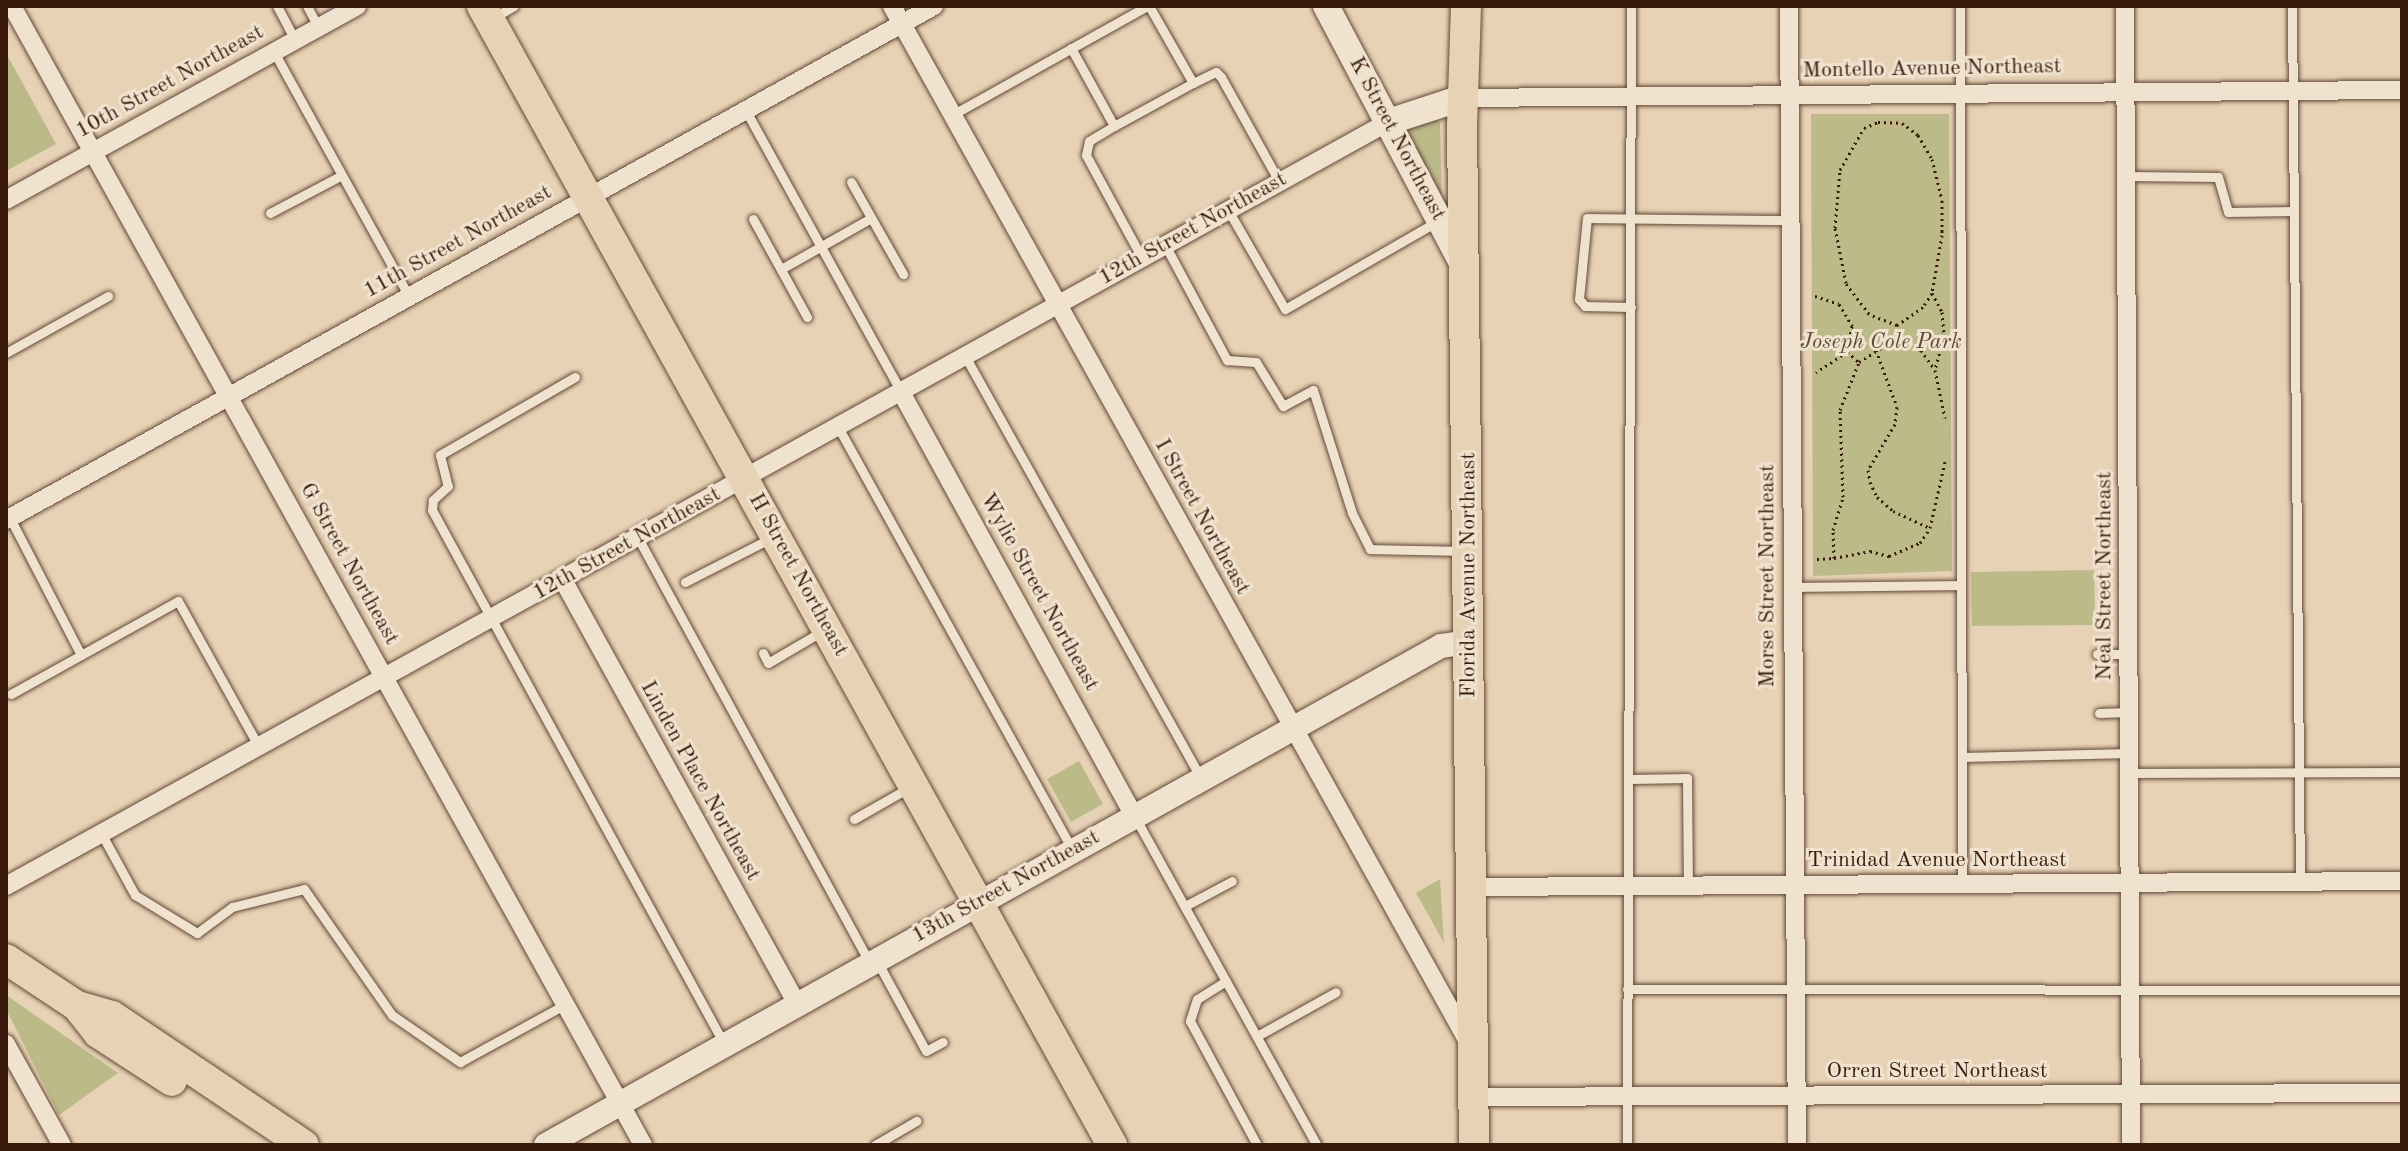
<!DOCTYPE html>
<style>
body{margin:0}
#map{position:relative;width:2408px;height:1151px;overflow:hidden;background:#e7d2b5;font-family:"Old Standard TT",serif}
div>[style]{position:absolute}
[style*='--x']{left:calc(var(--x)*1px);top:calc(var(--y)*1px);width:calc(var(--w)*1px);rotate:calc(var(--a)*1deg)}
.green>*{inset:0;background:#bcba89}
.path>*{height:3px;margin-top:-1.5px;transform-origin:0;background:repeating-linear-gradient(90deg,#391a0d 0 2px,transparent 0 6px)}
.roads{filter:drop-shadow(0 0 2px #644837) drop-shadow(0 0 2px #644837)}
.service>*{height:9px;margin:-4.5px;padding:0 4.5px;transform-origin:4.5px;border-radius:4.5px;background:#efe2cf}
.minor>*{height:18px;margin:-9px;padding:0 9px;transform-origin:9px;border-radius:9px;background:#efe2cf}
.tertiary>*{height:24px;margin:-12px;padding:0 12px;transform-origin:12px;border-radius:12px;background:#efe2cf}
.secondary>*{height:26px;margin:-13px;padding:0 13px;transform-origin:13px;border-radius:13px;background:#efe2cf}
.primary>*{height:30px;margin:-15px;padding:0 15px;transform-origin:15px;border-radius:15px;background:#e7d2b5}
span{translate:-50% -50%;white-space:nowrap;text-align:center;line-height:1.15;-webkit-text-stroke:6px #efe2cf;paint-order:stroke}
.street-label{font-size:22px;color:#391a0d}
.park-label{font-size:22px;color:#604a32;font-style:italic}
.frame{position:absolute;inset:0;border:8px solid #391a0d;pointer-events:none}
</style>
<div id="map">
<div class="green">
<div style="clip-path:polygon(6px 53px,56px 144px,6px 171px)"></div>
<div style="clip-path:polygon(1811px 114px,1949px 114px,1952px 571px,1813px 576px)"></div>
<div style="clip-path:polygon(1434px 119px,1440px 122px,1442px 205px,1402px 132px)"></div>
<div style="clip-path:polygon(2094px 570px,2095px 625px,1972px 626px,1971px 572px)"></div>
<div style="clip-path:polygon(1079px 761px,1103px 804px,1071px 822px,1047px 779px)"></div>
<div style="clip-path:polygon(1440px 879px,1444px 943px,1416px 893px)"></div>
<div style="clip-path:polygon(6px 995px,118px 1073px,59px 1115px,6px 1009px)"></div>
</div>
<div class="path">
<div style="--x:1932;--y:293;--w:17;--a:123"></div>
<div style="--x:1923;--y:307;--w:32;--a:145"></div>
<div style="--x:1897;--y:325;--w:30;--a:-159"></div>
<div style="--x:1869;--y:314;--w:39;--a:-127"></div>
<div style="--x:1846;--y:283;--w:56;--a:-101.3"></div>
<div style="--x:1835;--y:228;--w:58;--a:-85.1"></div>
<div style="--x:1840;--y:170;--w:48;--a:-60.3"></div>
<div style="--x:1864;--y:128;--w:15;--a:-23"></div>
<div style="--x:1878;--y:122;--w:24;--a:2"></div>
<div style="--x:1902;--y:123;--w:20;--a:37"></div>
<div style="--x:1918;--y:135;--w:28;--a:60"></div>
<div style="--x:1932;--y:159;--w:42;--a:76.3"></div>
<div style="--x:1942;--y:200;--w:35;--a:90"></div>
<div style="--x:1942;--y:235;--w:59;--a:99.8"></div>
<div style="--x:1932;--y:293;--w:21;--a:62"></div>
<div style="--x:1942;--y:312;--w:24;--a:85"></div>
<div style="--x:1944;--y:336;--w:35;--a:105"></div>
<div style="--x:1815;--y:296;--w:25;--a:18"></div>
<div style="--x:1839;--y:304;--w:26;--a:59"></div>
<div style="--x:1852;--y:326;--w:26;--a:101"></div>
<div style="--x:1847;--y:352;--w:37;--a:147"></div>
<div style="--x:1876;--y:350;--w:61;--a:69.8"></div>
<div style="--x:1897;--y:407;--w:17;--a:97"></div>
<div style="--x:1895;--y:424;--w:53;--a:120.4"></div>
<div style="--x:1868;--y:470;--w:12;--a:81"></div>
<div style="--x:1870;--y:482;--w:17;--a:65"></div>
<div style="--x:1877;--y:497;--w:21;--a:41"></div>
<div style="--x:1893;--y:511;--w:41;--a:24.7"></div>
<div style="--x:1847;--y:352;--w:16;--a:40"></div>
<div style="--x:1834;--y:558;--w:37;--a:-11"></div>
<div style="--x:1870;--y:551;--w:20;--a:15"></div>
<div style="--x:1889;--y:556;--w:34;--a:-23"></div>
<div style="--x:1920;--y:543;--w:18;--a:-56"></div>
<div style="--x:1930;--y:528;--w:68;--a:-77.2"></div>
<div style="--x:1817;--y:559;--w:17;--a:-3"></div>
<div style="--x:1834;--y:558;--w:28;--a:-92"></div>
<div style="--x:1833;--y:530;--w:34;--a:-73"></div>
<div style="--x:1843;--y:497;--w:87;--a:-92"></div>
<div style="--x:1840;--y:410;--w:52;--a:-68.4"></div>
<div style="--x:1859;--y:362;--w:45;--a:-32.3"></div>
<div style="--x:1897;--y:338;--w:27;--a:27"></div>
<div style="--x:1921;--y:350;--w:24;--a:55"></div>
<div style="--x:1935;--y:370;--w:49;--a:78.2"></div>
</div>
<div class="roads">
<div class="service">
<div style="--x:277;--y:6;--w:38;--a:62"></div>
<div style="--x:307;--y:6;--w:24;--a:62"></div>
<div style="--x:1960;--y:6;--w:880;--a:89.87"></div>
<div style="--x:2292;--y:6;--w:877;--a:89.48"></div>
<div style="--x:493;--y:18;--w:24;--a:-30"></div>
<div style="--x:1071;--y:48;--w:89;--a:61.1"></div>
<div style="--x:1114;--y:126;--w:90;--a:-28.6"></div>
<div style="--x:1193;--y:83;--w:89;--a:-119.7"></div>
<div style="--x:274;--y:52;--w:280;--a:61.1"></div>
<div style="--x:1193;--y:83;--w:25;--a:-26"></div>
<div style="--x:1216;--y:72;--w:7;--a:45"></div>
<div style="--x:1221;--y:77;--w:119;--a:60.9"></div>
<div style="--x:746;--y:111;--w:321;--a:61.1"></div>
<div style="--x:952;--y:115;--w:223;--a:-29.2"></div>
<div style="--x:1114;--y:126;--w:29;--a:149"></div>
<div style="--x:1089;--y:141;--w:14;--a:102"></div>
<div style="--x:1086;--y:155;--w:117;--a:61.5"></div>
<div style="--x:2126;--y:176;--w:92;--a:0.6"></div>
<div style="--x:2218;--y:177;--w:36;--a:74"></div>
<div style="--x:2228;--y:212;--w:66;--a:-0.9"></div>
<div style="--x:851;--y:182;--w:106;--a:60.5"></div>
<div style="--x:1228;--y:210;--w:114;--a:60.1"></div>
<div style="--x:1285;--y:309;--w:174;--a:-29.9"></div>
<div style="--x:270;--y:213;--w:81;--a:-27.8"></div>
<div style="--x:753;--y:219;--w:112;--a:61.1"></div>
<div style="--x:1165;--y:245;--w:131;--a:61.7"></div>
<div style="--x:1227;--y:360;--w:29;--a:4"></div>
<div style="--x:1256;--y:362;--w:52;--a:58.5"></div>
<div style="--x:1283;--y:406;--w:34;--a:-28"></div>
<div style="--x:1313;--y:390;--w:129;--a:72.4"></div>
<div style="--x:1352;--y:513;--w:40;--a:63.4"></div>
<div style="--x:1370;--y:549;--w:93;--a:1.2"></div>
<div style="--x:781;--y:269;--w:103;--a:-29.5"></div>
<div style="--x:1631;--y:307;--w:46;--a:-178.8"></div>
<div style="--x:1585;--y:306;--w:9;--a:-131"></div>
<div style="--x:1579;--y:299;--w:81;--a:-84.4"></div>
<div style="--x:1587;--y:218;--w:204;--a:0.6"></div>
<div style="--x:6;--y:353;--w:117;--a:-29.2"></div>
<div style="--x:965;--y:356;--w:484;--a:60.8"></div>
<div style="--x:575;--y:377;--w:156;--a:150"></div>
<div style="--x:440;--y:455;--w:32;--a:76"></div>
<div style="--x:448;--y:486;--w:21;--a:137"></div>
<div style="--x:433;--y:500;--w:10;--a:96"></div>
<div style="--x:432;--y:510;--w:606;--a:61.32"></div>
<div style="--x:838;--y:427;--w:483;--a:61"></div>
<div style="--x:10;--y:518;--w:154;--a:62.6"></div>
<div style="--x:81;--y:655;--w:111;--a:-29.1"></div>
<div style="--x:178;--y:601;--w:167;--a:61"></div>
<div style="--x:638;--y:538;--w:484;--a:61.4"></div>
<div style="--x:685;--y:582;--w:99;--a:-27.1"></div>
<div style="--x:1793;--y:587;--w:168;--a:-0.7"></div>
<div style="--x:763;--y:653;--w:11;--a:63"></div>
<div style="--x:768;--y:663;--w:65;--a:-30.5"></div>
<div style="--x:2097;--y:654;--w:32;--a:0"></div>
<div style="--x:11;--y:694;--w:80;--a:-29.1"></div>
<div style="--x:2099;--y:713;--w:30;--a:-2"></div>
<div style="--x:1962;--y:757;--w:168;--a:-1.4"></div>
<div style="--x:2130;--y:773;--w:272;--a:-0.2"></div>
<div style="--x:1630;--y:779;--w:57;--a:-1"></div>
<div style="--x:1687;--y:778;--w:108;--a:89.5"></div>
<div style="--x:854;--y:819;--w:64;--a:-29.7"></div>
<div style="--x:1136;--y:819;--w:373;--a:61"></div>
<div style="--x:101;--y:833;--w:71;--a:61.3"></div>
<div style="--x:135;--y:895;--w:73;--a:31.5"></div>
<div style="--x:197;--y:933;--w:44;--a:-36.6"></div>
<div style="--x:232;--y:907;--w:74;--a:-14"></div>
<div style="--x:304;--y:889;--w:154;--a:55.1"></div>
<div style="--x:392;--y:1015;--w:83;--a:34.7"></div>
<div style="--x:460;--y:1062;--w:119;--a:-28.7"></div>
<div style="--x:1185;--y:906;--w:53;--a:-28"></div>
<div style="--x:878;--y:963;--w:100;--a:61.4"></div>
<div style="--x:926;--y:1051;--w:19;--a:-28"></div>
<div style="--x:1226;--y:981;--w:34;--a:148"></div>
<div style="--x:1197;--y:999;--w:23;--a:108"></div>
<div style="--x:1190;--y:1021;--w:141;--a:61.6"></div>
<div style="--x:1627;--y:989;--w:775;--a:0.07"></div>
<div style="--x:1257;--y:1036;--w:90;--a:-29.1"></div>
<div style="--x:875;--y:1145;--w:48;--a:-30.3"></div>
<div style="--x:1627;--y:1145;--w:1139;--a:-89.8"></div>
</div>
<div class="minor">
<div style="--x:12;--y:6;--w:1302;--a:61.01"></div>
<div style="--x:892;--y:6;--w:1189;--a:60.91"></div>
<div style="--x:1789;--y:6;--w:1139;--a:89.6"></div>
<div style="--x:2125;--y:6;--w:1139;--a:89.7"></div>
<div style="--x:1462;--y:98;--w:940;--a:-0.49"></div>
<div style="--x:6;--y:200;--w:401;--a:-28.9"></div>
<div style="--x:901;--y:392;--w:484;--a:61.2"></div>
<div style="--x:6;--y:520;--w:1061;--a:-28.98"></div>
<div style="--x:563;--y:580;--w:484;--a:61.1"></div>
<div style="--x:6;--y:886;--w:1579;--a:-28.93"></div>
<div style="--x:1472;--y:887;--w:930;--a:-0.37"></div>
<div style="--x:6;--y:1044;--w:115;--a:61"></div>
<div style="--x:1473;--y:1097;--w:929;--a:-0.25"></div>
</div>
<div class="tertiary">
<div style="--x:546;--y:1145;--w:1025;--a:-29.14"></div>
<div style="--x:1441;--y:646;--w:29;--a:-8"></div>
</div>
<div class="secondary">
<div style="--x:1326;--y:6;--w:297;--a:62.1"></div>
<div style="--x:1388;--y:122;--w:78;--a:-18"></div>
</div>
<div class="primary">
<div style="--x:482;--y:6;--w:1302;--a:61.05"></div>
<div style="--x:1466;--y:6;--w:118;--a:91.9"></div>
<div style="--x:1462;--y:124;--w:1021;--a:89.33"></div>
<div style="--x:6;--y:959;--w:85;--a:33.5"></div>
<div style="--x:77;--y:1006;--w:36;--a:16"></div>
<div style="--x:112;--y:1016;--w:231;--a:33.9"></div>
<div style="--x:77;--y:1006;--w:34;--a:52"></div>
<div style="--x:98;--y:1033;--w:88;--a:33"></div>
</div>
</div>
<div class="street-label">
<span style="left:1932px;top:69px;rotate:-1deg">Montello Avenue Northeast</span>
<span style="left:170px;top:82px;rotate:-29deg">10th Street Northeast</span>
<span style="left:1397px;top:139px;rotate:62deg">K Street Northeast</span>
<span style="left:1193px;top:229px;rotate:-29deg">12th Street Northeast</span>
<span style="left:458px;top:242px;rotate:-29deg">11th Street Northeast</span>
<span style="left:1202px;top:517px;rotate:61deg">I Street Northeast</span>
<span style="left:627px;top:544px;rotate:-29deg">12th Street Northeast</span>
<span style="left:349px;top:564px;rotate:61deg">G Street Northeast</span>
<span style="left:798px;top:575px;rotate:61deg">H Street Northeast</span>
<span style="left:1469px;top:575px;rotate:-90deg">Florida Avenue Northeast</span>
<span style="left:1768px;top:576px;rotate:-90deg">Morse Street Northeast</span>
<span style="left:2105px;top:576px;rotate:-90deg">Neal Street Northeast</span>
<span style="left:1039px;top:592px;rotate:61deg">Wylie Street Northeast</span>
<span style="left:700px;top:781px;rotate:61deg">Linden Place Northeast</span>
<span style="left:1937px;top:861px">Trinidad Avenue Northeast</span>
<span style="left:1006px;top:887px;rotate:-29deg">13th Street Northeast</span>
<span style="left:1937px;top:1072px">Orren Street Northeast</span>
</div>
<div class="park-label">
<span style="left:1881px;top:343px">Joseph Cole Park</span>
</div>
<div class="frame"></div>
</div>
